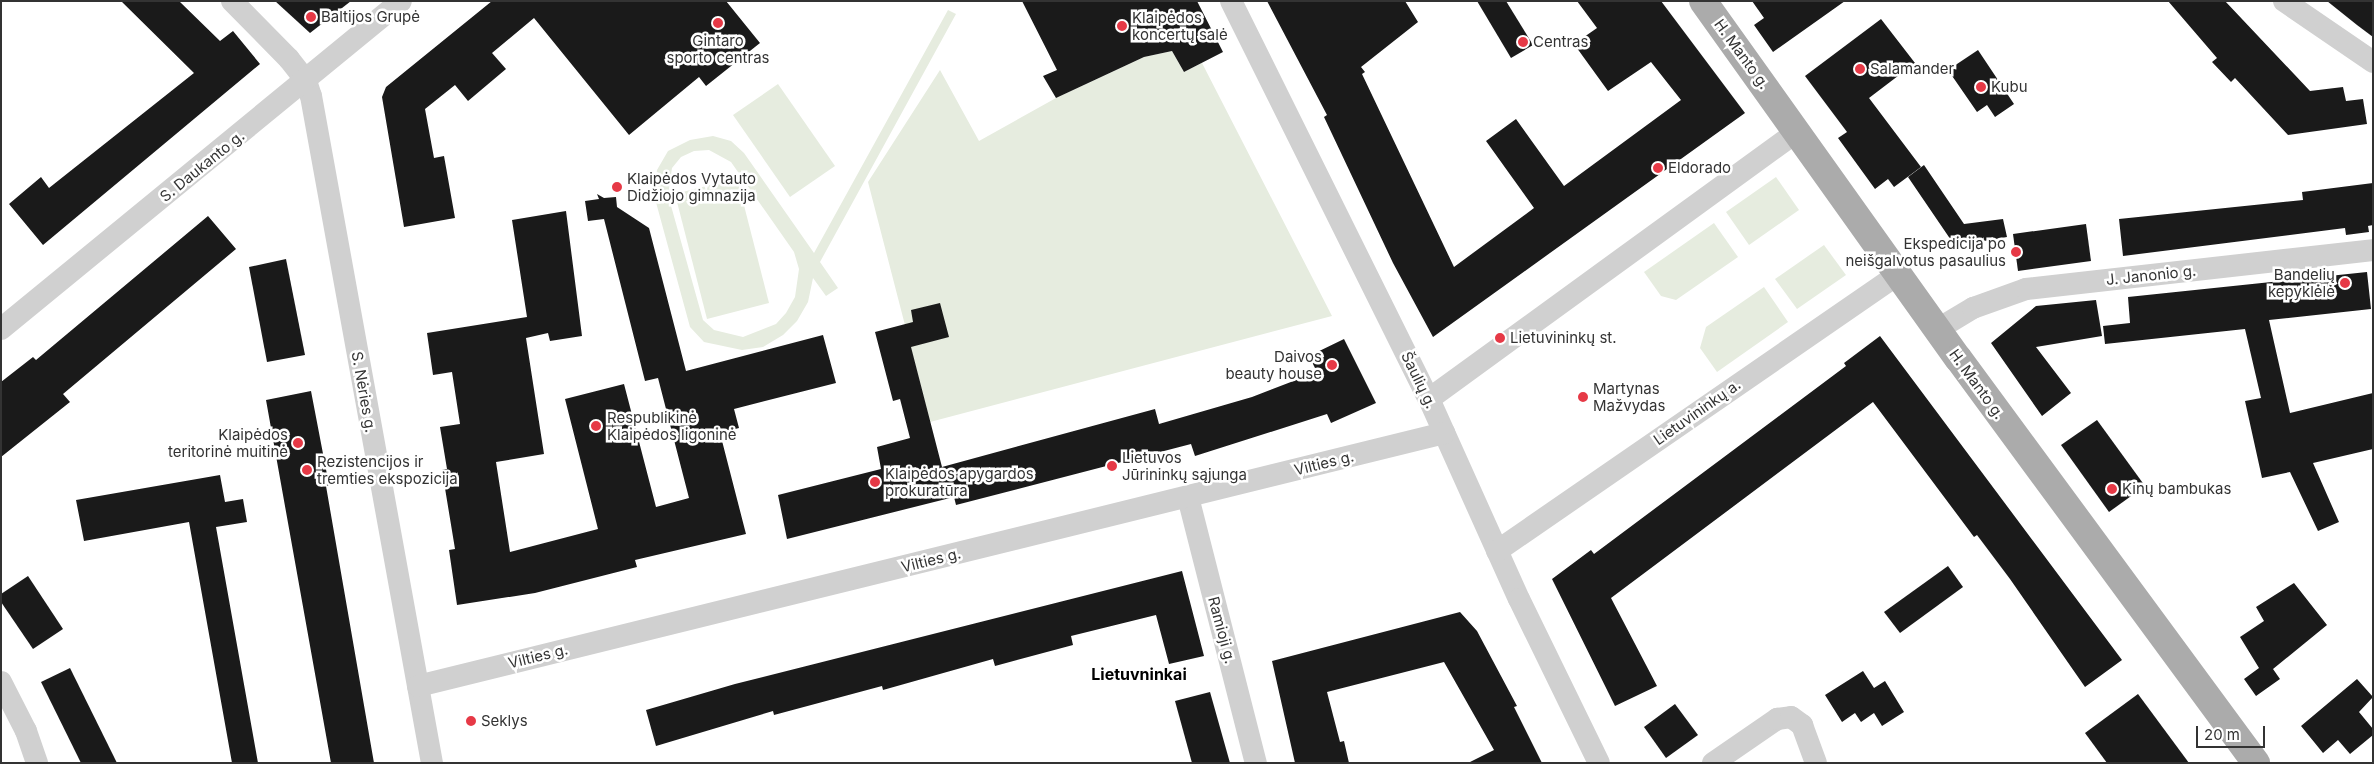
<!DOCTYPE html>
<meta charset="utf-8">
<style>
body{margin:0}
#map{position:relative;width:2374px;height:764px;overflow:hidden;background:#fff;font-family:Inter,sans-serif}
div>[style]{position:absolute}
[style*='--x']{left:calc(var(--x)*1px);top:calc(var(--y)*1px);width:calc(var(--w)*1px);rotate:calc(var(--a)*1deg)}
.green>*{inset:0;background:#e6ecdf}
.building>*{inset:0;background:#1a1a1a}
.minor>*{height:22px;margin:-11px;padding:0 11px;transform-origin:11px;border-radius:11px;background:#d0d0d0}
.major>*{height:28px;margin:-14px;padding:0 14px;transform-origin:14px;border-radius:14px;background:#ababab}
.dots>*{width:14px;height:14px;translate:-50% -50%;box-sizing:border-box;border:2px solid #fff;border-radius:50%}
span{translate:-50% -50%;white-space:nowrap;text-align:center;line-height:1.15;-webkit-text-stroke:5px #fff;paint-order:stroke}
.poi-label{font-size:15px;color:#333}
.left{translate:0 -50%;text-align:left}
.right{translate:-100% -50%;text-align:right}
.street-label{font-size:15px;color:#333}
.neighbourhood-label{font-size:16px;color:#000;font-weight:700}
.frame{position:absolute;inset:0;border:2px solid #333;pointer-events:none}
.scale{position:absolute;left:2196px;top:726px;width:69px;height:22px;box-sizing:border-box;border:2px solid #333;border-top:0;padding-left:6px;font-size:15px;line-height:18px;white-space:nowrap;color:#333;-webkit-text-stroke:4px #fff;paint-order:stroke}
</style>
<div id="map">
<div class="green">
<div style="clip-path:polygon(evenodd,948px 10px,956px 14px,820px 262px,838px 288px,826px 296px,813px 278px,808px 302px,797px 321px,783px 335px,763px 347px,742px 350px,704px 342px,690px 327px,654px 195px,657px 170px,668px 151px,690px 140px,713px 136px,731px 141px,744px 153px,814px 253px,948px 10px,709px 150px,731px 162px,794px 252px,799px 269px,795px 297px,786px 313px,776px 324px,743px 337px,714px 330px,703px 320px,668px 195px,672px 168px,681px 157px,694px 151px,709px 150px)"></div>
<div style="clip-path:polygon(1172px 51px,1184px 72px,1202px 63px,1332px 316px,930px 422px,868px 182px,940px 70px,979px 141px,1056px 98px,1144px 57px)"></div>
<div style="clip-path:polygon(778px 84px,835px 166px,790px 197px,733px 115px)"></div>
<div style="clip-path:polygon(1776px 177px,1799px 210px,1749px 245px,1726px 212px)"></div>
<div style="clip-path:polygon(737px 178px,769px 303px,707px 319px,675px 194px)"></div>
<div style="clip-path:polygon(1714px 223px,1738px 257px,1676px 300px,1661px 296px,1644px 272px)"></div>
<div style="clip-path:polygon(1824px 245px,1846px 275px,1797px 309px,1775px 279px)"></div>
<div style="clip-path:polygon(1764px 287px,1788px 322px,1717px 372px,1700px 348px,1706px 327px)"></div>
</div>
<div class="building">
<div style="clip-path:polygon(121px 1px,179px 1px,220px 41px,233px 31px,260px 64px,43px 245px,9px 204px,41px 177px,49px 188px,194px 73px)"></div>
<div style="clip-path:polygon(275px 1px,351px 1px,310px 33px)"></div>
<div style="clip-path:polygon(492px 1px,726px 1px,760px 43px,706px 86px,699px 77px,629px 135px,534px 18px,492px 53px,506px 69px,468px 101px,455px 85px,425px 109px,434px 158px,444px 156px,455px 218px,404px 227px,382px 97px,386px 87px)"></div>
<div style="clip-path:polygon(1022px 1px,1197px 1px,1223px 52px,1184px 72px,1172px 51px,1144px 57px,1056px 98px,1043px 76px,1057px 70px)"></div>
<div style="clip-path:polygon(1267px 1px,1405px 1px,1418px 22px,1361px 67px,1365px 72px,1362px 74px,1454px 267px,1534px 208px,1486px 141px,1516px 119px,1564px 186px,1681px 100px,1651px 62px,1608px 91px,1574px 44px,1597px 28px,1577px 1px,1661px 1px,1745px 113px,1433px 337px,1393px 263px,1324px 117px,1327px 115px)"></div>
<div style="clip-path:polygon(1477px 1px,1506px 1px,1533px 45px,1511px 58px)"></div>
<div style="clip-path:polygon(1752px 1px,1845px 1px,1773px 52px,1754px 25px,1764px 18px)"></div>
<div style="clip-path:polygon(2168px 1px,2225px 1px,2310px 91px,2343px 87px,2346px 101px,2363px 99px,2367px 124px,2288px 135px,2235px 78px,2231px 82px,2212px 62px,2217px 58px)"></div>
<div style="clip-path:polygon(2327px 1px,2373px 1px,2373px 37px,2357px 25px)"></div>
<div style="clip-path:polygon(1881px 19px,1915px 63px,1869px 98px,1921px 167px,1894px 187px,1888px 179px,1875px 189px,1838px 138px,1847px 132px,1805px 76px)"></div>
<div style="clip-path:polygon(1978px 50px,2014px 104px,1995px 117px,1987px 105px,1977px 112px,1948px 70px)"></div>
<div style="clip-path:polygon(1924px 165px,1964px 224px,2003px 219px,2007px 237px,1955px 246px,1908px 177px)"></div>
<div style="clip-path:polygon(2373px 183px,2373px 225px,2368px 226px,2369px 232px,2346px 235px,2345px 228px,2123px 256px,2119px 219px,2303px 200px,2302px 192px)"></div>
<div style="clip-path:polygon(597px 194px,604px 198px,616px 197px,617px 207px,649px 228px,686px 371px,823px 335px,836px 383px,734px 409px,739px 428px,720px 433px,746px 534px,635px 560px,637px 567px,535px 593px,457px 605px,449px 550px,455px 549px,442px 470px,447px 469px,440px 427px,460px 424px,452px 372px,433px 375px,427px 333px,527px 317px,512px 220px,566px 211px,582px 336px,550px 341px,548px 333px,526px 338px,544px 454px,496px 462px,510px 552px,598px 529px,565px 399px,624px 384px,656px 507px,689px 498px,658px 378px,645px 381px,604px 219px,588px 221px,585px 201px,599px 199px)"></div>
<div style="clip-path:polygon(208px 216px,236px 249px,63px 394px,70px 402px,1px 457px,1px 382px,33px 357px,36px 360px)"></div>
<div style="clip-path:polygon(2086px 224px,2091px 261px,2018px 271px,2013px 234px)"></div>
<div style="clip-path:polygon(286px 259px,305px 355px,267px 362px,249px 267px)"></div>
<div style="clip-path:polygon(2367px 272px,2371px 309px,2269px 320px,2290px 413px,2373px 393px,2373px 449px,2313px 463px,2339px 522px,2318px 531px,2290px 472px,2262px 478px,2245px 401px,2261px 398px,2245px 329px,2105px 344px,2103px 326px,2130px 323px,2128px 297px)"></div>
<div style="clip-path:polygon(2096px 300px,2102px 336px,2036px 347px,2071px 393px,2042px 416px,1991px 343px,2036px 306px)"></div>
<div style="clip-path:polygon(940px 303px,949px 337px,911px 347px,942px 467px,1155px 409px,1159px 424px,1252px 397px,1317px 372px,1309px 356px,1344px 339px,1376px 403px,1331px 423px,1327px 414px,1195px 456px,1191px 444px,956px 505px,954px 497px,787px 539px,778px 495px,881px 469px,877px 447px,910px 438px,900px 399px,893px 401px,875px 332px,913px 322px,911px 310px)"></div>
<div style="clip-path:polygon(1880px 336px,2122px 660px,2085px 687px,2010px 579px,1977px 535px,1974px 537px,1873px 402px,1611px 598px,1657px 686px,1615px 706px,1552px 579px,1591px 550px,1594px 554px,1846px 366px,1844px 363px)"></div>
<div style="clip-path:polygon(311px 391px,329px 485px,326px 486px,374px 763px,331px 763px,266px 400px)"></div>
<div style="clip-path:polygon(2097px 420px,2145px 486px,2109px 512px,2061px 445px)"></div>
<div style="clip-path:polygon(220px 475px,225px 502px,243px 499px,247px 522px,216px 527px,258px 763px,232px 763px,189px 522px,84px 541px,76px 500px)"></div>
<div style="clip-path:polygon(1948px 566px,1963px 587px,1900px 633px,1884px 612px)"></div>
<div style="clip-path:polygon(1182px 571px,1204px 656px,1169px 664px,1156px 615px,1071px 636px,1073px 645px,995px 666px,993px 659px,883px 690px,882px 686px,774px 715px,773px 711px,656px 746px,646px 710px,735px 684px)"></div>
<div style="clip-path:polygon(28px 576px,63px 629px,33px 649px,1px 602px,1px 594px)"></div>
<div style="clip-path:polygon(2294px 583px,2327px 625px,2273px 669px,2280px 679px,2256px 696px,2244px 679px,2259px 668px,2240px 637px,2264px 621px,2256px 607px)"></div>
<div style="clip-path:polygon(1460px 612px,1477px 631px,1517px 706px,1514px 707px,1542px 763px,1468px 763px,1494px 750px,1444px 662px,1327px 692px,1340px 742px,1344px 741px,1349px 763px,1295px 763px,1272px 661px)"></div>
<div style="clip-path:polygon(70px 668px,117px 763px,81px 763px,41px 682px)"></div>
<div style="clip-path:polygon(1863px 671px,1874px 688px,1885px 681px,1904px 712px,1882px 726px,1874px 713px,1861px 722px,1855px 713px,1842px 722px,1825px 695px)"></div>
<div style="clip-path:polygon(2357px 679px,2373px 697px,2359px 712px,2373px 729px,2373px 735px,2350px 754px,2338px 740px,2323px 753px,2301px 726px)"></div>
<div style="clip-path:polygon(1210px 692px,1230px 763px,1192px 763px,1175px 701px)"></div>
<div style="clip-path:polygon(2138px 694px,2189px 763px,2107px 763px,2085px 733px)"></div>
<div style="clip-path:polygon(1675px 704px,1698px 735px,1666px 758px,1644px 727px)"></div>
</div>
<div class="minor">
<div style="--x:232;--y:1;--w:81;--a:45.5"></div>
<div style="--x:289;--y:59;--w:28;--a:52"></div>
<div style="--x:306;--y:81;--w:16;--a:72"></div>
<div style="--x:311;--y:96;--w:678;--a:79.72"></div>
<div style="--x:1231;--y:1;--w:445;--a:63.6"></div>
<div style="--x:1429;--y:399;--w:219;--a:65.8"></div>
<div style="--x:1519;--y:599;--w:182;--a:64"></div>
<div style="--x:2284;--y:1;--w:108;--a:34.4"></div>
<div style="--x:1;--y:329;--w:517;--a:-39.35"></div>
<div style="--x:1938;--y:329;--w:41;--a:-31"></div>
<div style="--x:1973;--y:308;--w:56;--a:-19.7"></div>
<div style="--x:2026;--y:289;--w:349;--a:-6.4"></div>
<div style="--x:1429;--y:399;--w:455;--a:-36"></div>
<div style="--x:1188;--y:497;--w:275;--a:75.7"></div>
<div style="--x:1497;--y:551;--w:487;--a:-34.6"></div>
<div style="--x:1;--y:682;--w:55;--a:63"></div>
<div style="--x:26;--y:731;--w:34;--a:71"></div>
<div style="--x:418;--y:686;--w:1057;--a:-13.85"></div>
<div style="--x:1713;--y:763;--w:78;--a:-34.5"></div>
<div style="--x:1777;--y:719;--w:14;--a:-8"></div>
<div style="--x:1791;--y:717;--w:14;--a:36"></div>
<div style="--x:1802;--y:725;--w:40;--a:69.8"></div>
</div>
<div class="major">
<div style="--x:1703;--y:1;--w:439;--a:54.5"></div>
<div style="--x:1958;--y:358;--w:503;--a:53.65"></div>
</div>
<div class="dots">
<div style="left:311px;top:17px;background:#e63946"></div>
<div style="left:718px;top:23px;background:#e63946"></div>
<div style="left:1122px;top:26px;background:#e63946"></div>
<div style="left:1523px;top:42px;background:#e63946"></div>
<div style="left:1860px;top:69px;background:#e63946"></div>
<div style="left:1981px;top:87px;background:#e63946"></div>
<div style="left:1658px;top:168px;background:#e63946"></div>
<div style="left:617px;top:187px;background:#e63946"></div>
<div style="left:2016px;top:252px;background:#e63946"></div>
<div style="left:2345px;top:283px;background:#e63946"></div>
<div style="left:1500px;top:338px;background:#e63946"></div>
<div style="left:1332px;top:365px;background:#e63946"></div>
<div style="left:1583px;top:397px;background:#e63946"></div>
<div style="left:596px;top:426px;background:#e63946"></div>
<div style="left:298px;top:443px;background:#e63946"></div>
<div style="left:1112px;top:466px;background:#e63946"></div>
<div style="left:307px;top:470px;background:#e63946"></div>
<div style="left:875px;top:482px;background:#e63946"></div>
<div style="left:2112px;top:489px;background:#e63946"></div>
<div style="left:471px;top:721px;background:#e63946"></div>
</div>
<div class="poi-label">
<span class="left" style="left:321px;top:17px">Baltijos Grupė</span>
<span class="left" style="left:1132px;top:26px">Klaipėdos<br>koncertų salė</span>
<span style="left:718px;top:49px">Gintaro<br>sporto centras</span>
<span class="left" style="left:1533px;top:42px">Centras</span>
<span class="left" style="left:1870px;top:69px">Salamander</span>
<span class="left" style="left:1991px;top:87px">Kubu</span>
<span class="left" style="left:1668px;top:168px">Eldorado</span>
<span class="left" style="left:627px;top:187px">Klaipėdos Vytauto<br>Didžiojo gimnazija</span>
<span class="right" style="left:2006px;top:252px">Ekspedicija po<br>neišgalvotus pasaulius</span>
<span class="right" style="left:2335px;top:283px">Bandelių<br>kepyklėlė</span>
<span class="left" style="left:1510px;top:338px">Lietuvininkų st.</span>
<span class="right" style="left:1322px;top:365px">Daivos<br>beauty house</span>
<span class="left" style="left:1593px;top:397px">Martynas<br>Mažvydas</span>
<span class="left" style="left:607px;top:426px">Respublikinė<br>Klaipėdos ligoninė</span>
<span class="right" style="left:288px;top:443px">Klaipėdos<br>teritorinė muitinė</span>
<span class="left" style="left:1122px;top:466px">Lietuvos<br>Jūrininkų sąjunga</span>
<span class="left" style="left:317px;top:470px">Rezistencijos ir<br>tremties ekspozicija</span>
<span class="left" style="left:885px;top:482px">Klaipėdos apygardos<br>prokuratūra</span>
<span class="left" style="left:2122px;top:489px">Kinų bambukas</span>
<span class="left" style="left:481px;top:721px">Seklys</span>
</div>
<div class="street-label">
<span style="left:1742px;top:54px;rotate:54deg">H. Manto g.</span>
<span style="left:202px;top:166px;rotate:-39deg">S. Daukanto g.</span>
<span style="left:2151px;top:275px;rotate:-6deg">J. Janonio g.</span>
<span style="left:1419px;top:380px;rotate:64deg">Šaulių g.</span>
<span style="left:1977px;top:384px;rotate:54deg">H. Manto g.</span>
<span style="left:364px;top:392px;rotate:80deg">S. Nėries g.</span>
<span style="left:1697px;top:412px;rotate:-35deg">Lietuvininkų a.</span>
<span style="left:1324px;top:463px;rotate:-14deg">Vilties g.</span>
<span style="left:931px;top:560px;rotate:-14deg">Vilties g.</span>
<span style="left:1222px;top:630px;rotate:75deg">Ramioji g.</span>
<span style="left:538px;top:656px;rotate:-14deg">Vilties g.</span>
</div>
<div class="neighbourhood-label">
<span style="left:1139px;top:674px">Lietuvninkai</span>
</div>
<div class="frame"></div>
<div class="scale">20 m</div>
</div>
